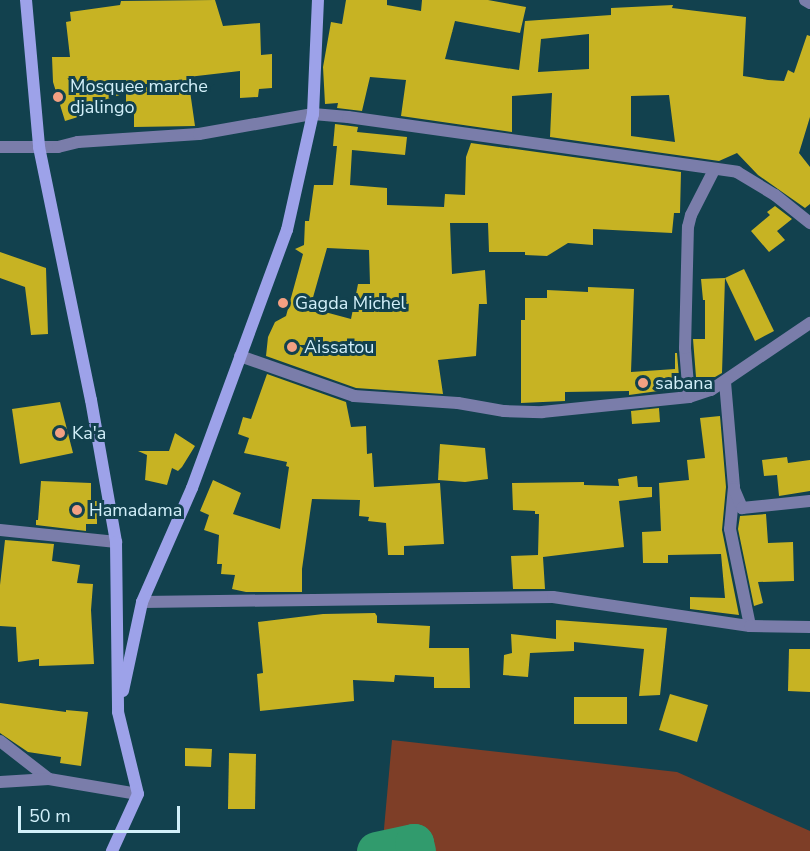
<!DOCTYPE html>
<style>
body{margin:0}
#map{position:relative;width:810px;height:851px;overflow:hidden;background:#12414e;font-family:"Nunito Sans",sans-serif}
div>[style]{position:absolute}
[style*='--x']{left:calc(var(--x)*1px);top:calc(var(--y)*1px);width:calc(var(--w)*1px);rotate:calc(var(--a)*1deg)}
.green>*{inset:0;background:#7e3e27}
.river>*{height:39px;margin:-19.5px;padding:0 19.5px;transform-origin:19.5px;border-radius:19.5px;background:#319b6d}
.building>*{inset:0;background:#c7b323}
.street>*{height:12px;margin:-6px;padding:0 6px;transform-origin:6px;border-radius:6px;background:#7a7daa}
.secondary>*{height:12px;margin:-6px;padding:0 6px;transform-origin:6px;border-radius:6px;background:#9da2e9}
.dots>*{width:16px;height:16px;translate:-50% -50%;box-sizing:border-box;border:3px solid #12414e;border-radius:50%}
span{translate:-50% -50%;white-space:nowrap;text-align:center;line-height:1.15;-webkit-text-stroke:6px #12414e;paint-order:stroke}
.poi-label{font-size:18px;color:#d2eff9}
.left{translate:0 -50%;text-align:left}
.scale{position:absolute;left:18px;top:806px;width:162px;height:27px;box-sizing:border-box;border:3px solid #d2eff9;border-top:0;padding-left:8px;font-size:18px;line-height:21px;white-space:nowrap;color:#d2eff9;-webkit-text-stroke:4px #12414e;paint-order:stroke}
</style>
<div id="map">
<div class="green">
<div style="clip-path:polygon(392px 740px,677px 772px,810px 831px,810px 851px,382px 851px)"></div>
</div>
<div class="river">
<div style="--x:376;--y:851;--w:39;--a:-12"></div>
<div style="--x:414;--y:843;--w:8;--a:76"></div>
</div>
<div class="building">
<div style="clip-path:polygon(215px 0,223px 26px,260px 23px,261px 55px,272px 54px,272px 88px,259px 89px,258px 97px,240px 98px,240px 71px,188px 77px,195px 126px,134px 127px,134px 102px,126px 102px,126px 93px,88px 105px,91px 113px,65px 121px,53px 82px,52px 57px,70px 57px,66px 22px,71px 21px,70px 12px,120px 5px,121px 1px)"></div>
<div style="clip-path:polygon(evenodd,346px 0,387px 0,387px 5px,421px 11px,422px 0,488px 0,526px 7px,520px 33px,455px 21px,445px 59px,519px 70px,525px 21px,611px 15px,611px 8px,673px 5px,672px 8px,746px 17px,743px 76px,768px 80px,784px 81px,788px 70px,794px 73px,807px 35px,810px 36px,810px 117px,799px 153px,810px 167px,810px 204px,805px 208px,758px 175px,737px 153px,719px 161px,550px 137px,552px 93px,512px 96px,512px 132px,401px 116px,406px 80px,370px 77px,362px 111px,337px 108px,338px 103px,325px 104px,323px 67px,331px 22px,342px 24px,346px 0,589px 34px,589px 69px,538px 72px,541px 39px,589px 34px,346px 0,669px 95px,675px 142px,631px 136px,631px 96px,669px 95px)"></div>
<div style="clip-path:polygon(evenodd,335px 124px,358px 127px,357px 132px,407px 137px,405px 155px,352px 150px,350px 185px,387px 188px,387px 205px,444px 207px,445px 194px,465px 195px,466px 157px,471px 143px,681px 172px,680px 213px,674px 213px,672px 233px,593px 229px,593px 245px,568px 243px,547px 256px,525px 255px,525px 252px,489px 252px,488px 223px,450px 223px,452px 274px,485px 270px,487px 304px,479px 304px,476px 356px,438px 360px,443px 394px,356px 388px,266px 356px,268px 337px,275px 322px,286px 316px,303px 254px,295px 249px,304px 245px,305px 221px,309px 221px,314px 185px,333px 185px,337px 146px,333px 146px,335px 124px,327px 248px,369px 250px,370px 284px,358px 284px,351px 319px,310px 308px,327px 248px)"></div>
<div style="clip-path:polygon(775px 206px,792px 219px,777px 231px,785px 240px,769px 252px,751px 231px,770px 215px,767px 212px)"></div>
<div style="clip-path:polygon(0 252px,46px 268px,48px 334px,31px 335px,25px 287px,0 278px)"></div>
<div style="clip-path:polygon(744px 269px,774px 331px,755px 341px,725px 278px)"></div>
<div style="clip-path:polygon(725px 278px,722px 373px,715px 377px,696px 377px,693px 339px,705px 339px,705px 300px,703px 300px,701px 279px)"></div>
<div style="clip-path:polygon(588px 287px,634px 289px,631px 372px,675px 369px,675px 353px,677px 353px,680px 388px,629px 395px,629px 391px,565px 392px,565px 401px,521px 403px,521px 320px,525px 320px,525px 298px,547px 298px,547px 290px,588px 292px)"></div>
<div style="clip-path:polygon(267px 374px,346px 402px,351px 427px,366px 426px,367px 454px,372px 453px,374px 487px,440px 483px,444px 544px,404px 546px,404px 555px,388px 555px,386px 523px,368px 521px,369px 517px,359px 516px,360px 500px,312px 499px,302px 569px,302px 592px,246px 592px,232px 589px,235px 575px,221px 574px,222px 564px,217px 564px,219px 535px,204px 530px,209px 515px,200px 511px,213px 480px,241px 493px,233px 514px,280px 529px,289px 467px,286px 466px,287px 462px,244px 453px,249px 438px,238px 434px,243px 417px,251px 419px)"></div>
<div style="clip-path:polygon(60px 402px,73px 453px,20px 464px,12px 409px)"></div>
<div style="clip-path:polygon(659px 408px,660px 422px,632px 424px,631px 411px)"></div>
<div style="clip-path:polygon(720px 416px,726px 487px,722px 530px,739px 615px,690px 609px,690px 597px,725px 598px,721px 554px,668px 555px,668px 563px,643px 563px,642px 532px,661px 531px,659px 483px,689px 480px,687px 460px,705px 458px,700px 418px)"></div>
<div style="clip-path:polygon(175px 433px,195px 446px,182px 467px,178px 471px,172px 468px,167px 485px,145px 480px,147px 455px,138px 451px,169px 451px)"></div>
<div style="clip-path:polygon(440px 444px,485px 448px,488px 479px,465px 482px,438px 480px)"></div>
<div style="clip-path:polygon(787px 457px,788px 463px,810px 460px,810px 491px,779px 496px,777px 475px,764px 476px,762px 460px)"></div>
<div style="clip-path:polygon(637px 476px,638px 487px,652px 487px,652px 497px,619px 501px,624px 547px,543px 557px,545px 589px,513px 589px,511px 556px,538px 555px,539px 514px,535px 514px,535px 511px,513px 510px,512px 483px,584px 482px,584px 485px,619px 486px,618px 479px)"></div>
<div style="clip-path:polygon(41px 481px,91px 483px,91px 501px,97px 501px,97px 524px,86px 524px,86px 531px,36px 525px,36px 520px,38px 520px)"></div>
<div style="clip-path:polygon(766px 514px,768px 543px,793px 542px,794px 581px,758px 582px,763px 603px,754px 606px,738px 529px,740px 516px)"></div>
<div style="clip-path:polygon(5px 540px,54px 544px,52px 561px,80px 565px,77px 583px,93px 584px,91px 610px,94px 664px,39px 666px,39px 659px,18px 662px,16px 627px,0 626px,0 585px)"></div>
<div style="clip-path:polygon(375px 613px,377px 616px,377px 623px,430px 626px,429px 648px,469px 648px,470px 688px,434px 688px,434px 677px,395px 675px,394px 682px,353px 680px,354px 701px,260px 711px,257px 674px,263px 673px,258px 622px,323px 614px)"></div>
<div style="clip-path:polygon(556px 620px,667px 628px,660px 695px,639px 696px,644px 649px,574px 642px,574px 651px,530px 653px,528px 677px,503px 675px,504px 655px,512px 653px,511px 634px,556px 639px)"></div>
<div style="clip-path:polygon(789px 649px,810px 649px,810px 692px,788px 691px)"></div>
<div style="clip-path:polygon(670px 694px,708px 705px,697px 742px,659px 730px)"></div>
<div style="clip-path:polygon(574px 697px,627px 697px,627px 724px,574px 724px)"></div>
<div style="clip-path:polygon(0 703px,66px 712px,66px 710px,88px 712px,81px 766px,60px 763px,61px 757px,28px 752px,0 733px)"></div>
<div style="clip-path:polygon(185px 748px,212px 749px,211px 767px,185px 766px)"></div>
<div style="clip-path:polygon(229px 753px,256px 754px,255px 809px,228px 809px)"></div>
</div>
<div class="street">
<div style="--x:805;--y:0;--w:6;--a:31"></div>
<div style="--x:0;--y:147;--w:58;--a:0"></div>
<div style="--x:58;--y:147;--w:21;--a:-14"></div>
<div style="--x:78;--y:142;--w:121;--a:-3.8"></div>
<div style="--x:199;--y:134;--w:116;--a:-10"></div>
<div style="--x:313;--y:114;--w:35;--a:5"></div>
<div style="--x:348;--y:117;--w:393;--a:8"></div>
<div style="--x:737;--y:172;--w:44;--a:31.2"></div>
<div style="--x:775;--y:195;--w:45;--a:38.7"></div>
<div style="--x:240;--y:356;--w:121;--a:19.3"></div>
<div style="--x:354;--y:396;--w:104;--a:3.9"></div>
<div style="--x:458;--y:403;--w:47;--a:9.9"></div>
<div style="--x:504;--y:411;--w:38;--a:2"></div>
<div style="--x:542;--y:412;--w:148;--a:-5.8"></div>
<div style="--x:689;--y:397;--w:23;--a:-18"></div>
<div style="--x:711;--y:390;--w:120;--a:-34.1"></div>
<div style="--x:725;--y:382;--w:105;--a:85.1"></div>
<div style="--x:734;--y:487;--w:42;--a:95.4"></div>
<div style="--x:730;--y:529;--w:99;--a:78.3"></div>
<div style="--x:689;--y:397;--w:49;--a:-94.7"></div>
<div style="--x:685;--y:348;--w:121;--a:-88.6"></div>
<div style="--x:688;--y:227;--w:12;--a:-76"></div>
<div style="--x:691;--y:215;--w:51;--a:-62.9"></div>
<div style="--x:734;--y:489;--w:21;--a:67"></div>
<div style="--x:742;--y:508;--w:68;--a:-5.9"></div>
<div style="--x:0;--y:530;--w:117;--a:5.9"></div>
<div style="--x:142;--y:602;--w:411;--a:-0.7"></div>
<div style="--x:553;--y:597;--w:199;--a:8.4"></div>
<div style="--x:750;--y:626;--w:60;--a:1"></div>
<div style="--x:0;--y:741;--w:62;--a:37.8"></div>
<div style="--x:49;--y:779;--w:90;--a:9.6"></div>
<div style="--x:0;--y:782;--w:49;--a:-3.5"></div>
</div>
<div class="secondary">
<div style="--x:26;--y:0;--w:148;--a:84.9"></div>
<div style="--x:39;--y:147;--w:258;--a:78.4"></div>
<div style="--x:91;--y:400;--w:144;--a:80"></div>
<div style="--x:116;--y:542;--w:170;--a:89.3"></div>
<div style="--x:118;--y:712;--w:84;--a:76.3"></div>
<div style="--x:138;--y:794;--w:63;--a:114.5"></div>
<div style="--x:123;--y:691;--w:91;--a:-77.9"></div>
<div style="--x:142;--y:602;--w:124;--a:-66.3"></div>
<div style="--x:192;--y:488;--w:275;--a:-69.8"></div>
<div style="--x:287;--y:230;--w:119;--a:-77.4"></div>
<div style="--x:313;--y:114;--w:114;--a:-87.5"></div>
</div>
<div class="dots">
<div style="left:58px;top:97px;background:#f3a082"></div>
<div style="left:283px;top:303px;background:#f3a082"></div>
<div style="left:292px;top:347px;background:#f3a082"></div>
<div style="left:643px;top:383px;background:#f3a082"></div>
<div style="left:60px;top:433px;background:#f3a082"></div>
<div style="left:77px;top:510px;background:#f3a082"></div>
</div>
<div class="poi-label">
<span class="left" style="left:70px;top:97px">Mosquee marche<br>djalingo</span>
<span class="left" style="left:295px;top:303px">Gagda Michel</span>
<span class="left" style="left:304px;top:347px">Aissatou</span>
<span class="left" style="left:655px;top:383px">sabana</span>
<span class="left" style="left:72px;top:433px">Ka'a</span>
<span class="left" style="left:89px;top:510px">Hamadama</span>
</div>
<div class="scale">50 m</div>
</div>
